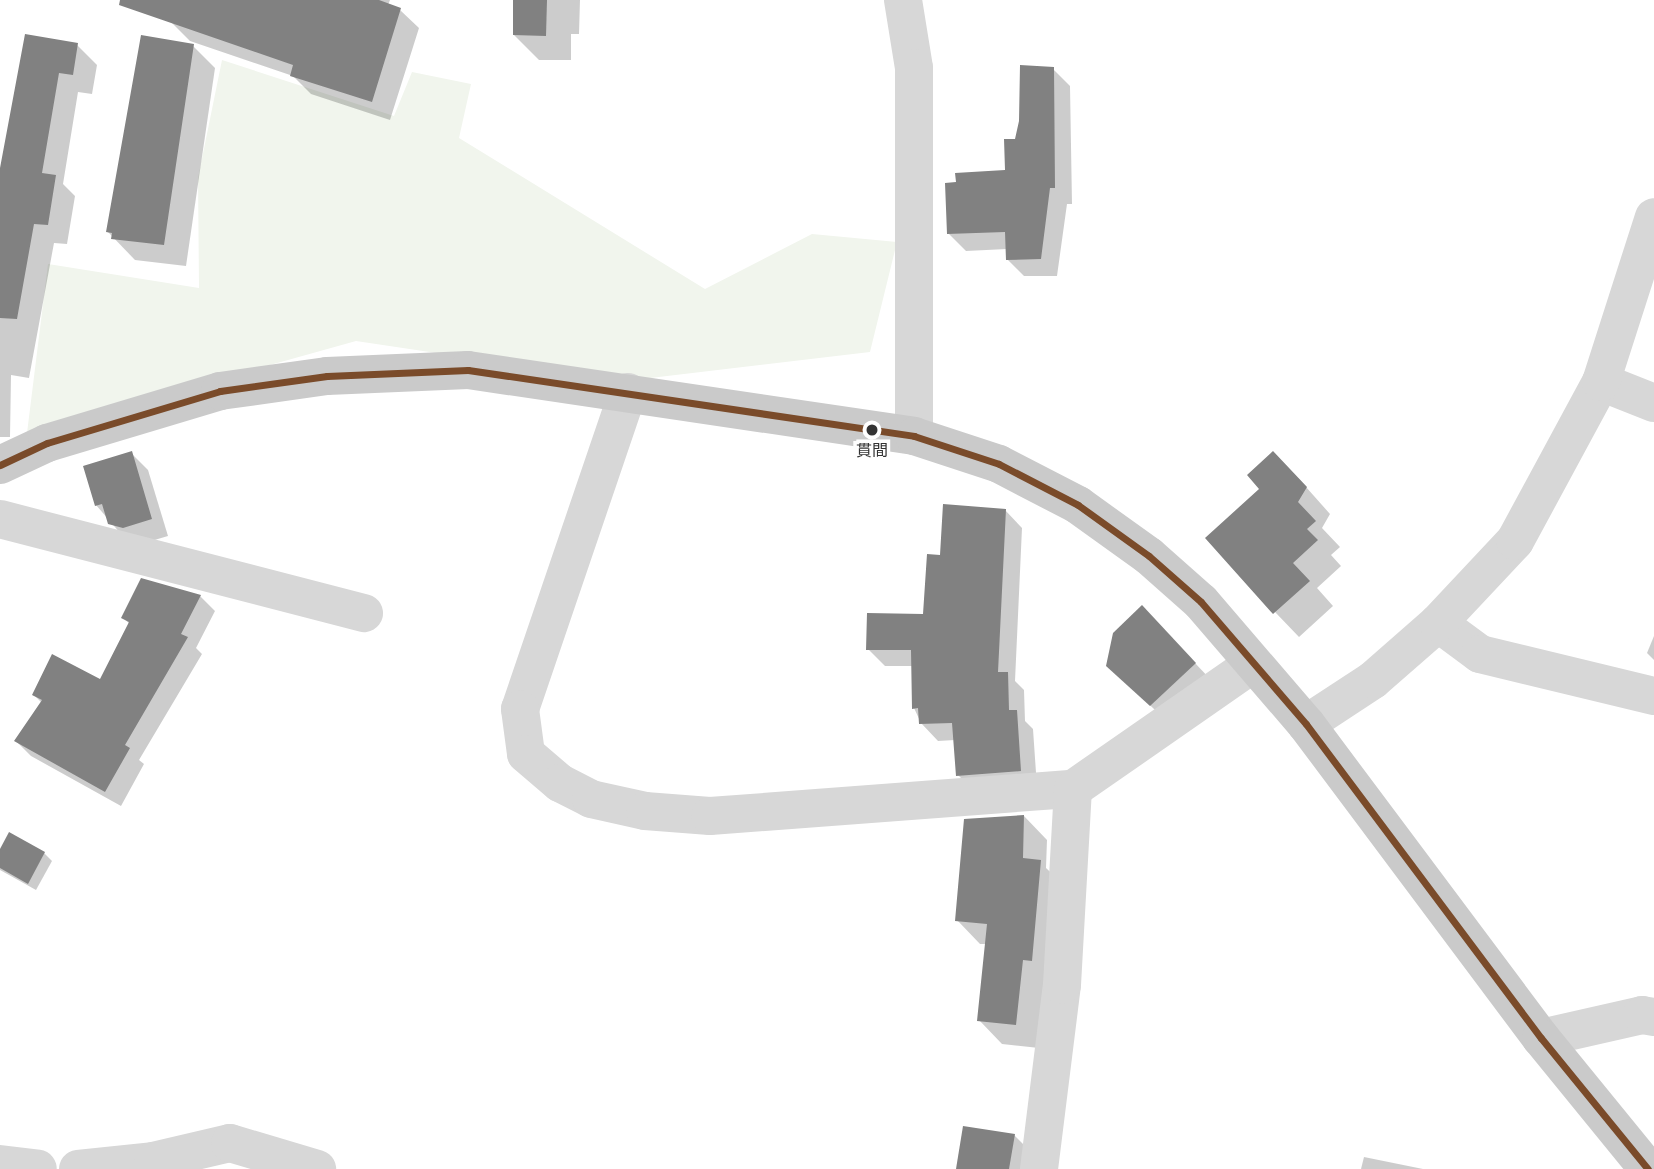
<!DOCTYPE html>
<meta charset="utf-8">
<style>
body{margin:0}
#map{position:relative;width:1654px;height:1169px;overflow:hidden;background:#fff;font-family:"Titillium Web","Noto Sans JP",sans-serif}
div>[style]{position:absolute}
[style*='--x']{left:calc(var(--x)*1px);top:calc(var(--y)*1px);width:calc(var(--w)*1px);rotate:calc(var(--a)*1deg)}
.green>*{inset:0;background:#f1f5ed}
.shadow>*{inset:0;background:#0003}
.building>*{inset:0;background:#818181}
.minor>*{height:38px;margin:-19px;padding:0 19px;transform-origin:19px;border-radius:19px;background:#d7d7d7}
.major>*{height:38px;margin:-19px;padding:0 19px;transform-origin:19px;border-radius:19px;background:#cacaca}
.bus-1>*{height:7px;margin:-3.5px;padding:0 3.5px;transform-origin:3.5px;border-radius:3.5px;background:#7a4b2a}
.dots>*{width:19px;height:19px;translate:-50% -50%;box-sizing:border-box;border:4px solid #fff;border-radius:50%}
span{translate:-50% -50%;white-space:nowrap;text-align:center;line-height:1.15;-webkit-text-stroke:7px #fff;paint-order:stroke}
.bus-label{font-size:16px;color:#333}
</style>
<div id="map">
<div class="green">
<div style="clip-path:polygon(222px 60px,394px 116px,412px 72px,471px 84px,459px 138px,705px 289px,812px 234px,897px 242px,870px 352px,625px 381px,356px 341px,27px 433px,48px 264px,199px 288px,198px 178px)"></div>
</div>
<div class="shadow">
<div style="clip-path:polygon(176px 0,390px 0,388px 5px,400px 10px,419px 28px,390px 120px,311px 94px,293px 76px,190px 41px,171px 22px)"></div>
<div style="clip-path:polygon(515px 0,580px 0,579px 34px,571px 34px,571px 60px,539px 60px,514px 35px)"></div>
<div style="clip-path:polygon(27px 36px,77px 45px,97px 65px,92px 94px,78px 92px,63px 184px,75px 196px,67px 244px,54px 243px,29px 378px,11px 375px,10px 437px,0 437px,0 173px)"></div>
<div style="clip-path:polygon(193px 46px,215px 68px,186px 266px,135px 260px,108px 232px)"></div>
<div style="clip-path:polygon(1053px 69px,1070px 86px,1072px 204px,1067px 204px,1057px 276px,1024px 276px,1007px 259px,1007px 249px,966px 251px,949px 234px,1006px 171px,1017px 140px)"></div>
<div style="clip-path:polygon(131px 453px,148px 470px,168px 536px,141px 544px,127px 541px,96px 505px)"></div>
<div style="clip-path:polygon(1298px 478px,1330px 514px,1322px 528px,1340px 547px,1331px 555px,1341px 566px,1317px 588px,1333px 606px,1299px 637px,1275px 612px)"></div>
<div style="clip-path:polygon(1005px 510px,1022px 528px,1015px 681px,1024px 690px,1025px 721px,1033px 729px,1037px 787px,975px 792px,958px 775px,955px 740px,938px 741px,921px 723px,914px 708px,913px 666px,885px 666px,868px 649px,924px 615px,941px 557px)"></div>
<div style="clip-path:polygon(142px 580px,200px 596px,215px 611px,196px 648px,202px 654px,139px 760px,144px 764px,121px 806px,31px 756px,16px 741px,42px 703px,34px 695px,101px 681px,130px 624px,123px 618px)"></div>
<div style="clip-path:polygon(1159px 625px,1212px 681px,1168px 722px,1126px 683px)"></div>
<div style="clip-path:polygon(1654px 636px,1654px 660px,1647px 653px)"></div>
<div style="clip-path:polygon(1024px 816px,1047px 840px,1046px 868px,1064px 885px,1039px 1048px,1002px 1044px,979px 1020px,987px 944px,980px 944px,957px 920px)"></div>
<div style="clip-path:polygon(0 853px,44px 853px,52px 861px,36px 890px,0 870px)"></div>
<div style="clip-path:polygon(1014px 1135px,1031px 1152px,1029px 1169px,958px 1169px)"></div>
<div style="clip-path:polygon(1364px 1157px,1423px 1169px,1361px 1169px)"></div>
</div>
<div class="building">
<div style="clip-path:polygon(120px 0,379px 0,401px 8px,372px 102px,290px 76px,293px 65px,119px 5px)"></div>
<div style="clip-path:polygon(513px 0,547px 0,546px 36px,513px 35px)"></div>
<div style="clip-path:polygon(25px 34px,78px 43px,73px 75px,59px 73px,42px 173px,56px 175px,48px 225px,34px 224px,17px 319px,0 318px,0 168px)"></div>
<div style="clip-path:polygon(141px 35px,194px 44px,164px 245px,111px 239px,112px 233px,106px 232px)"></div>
<div style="clip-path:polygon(1020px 65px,1054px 67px,1055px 188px,1050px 188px,1041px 259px,1006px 260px,1005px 232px,947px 234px,945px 183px,956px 182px,955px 173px,1005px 170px,1004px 139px,1015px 139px,1019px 121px)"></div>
<div style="clip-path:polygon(132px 451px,152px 519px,123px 528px,108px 524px,102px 504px,95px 506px,83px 466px)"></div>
<div style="clip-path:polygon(1273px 451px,1307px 487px,1298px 502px,1316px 521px,1307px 529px,1318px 540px,1293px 563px,1310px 581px,1273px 614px,1205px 538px,1259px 489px,1247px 475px)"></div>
<div style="clip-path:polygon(943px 504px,1006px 509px,998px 672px,1008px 672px,1009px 710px,1017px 710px,1021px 771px,956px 776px,952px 723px,919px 724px,918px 708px,912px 709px,911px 650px,866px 650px,867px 613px,923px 614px,927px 554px,940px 555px)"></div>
<div style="clip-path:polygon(141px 578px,201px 595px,181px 634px,188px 637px,125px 745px,130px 748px,105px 792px,14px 741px,42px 700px,32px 695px,52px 654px,100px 679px,129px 622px,121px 618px)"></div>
<div style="clip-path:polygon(1142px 605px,1196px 663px,1150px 706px,1106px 666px,1113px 633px)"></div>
<div style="clip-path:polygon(1024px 815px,1023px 858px,1041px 860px,1032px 961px,1023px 960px,1016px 1025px,977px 1021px,987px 924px,955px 921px,964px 819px)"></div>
<div style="clip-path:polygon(9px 832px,45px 852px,28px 884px,0 868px,0 849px)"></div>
<div style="clip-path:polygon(963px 1126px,1015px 1134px,1009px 1169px,956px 1169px)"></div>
</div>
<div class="minor">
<div style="--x:903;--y:0;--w:69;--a:80.8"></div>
<div style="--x:914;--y:68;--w:368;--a:90"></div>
<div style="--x:1601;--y:382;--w:57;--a:21.6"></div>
<div style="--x:628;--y:392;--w:335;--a:108.8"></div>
<div style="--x:520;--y:709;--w:45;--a:82.4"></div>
<div style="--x:526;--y:754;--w:45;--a:40.5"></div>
<div style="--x:560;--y:783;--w:35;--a:27"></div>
<div style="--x:591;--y:799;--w:55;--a:12.5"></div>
<div style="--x:645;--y:811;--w:65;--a:4.4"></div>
<div style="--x:710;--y:816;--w:364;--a:-4.3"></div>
<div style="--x:1073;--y:789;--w:219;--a:-34.8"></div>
<div style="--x:0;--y:519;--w:376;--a:14.5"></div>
<div style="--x:1438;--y:623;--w:52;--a:36.4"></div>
<div style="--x:1480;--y:654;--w:179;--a:13.6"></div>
<div style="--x:1306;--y:724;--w:80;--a:-33.3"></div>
<div style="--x:1373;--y:680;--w:86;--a:-41.2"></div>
<div style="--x:1438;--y:623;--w:112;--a:-46.8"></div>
<div style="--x:1515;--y:541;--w:181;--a:-61.6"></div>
<div style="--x:1601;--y:382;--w:173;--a:-72.2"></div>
<div style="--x:1541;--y:1038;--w:104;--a:-12.8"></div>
<div style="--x:1642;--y:1015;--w:12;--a:9"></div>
<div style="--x:0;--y:1164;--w:38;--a:7"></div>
<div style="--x:78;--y:1169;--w:75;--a:-6.1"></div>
<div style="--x:153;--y:1161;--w:79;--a:-13.2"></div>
<div style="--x:230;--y:1143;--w:91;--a:16.6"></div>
<div style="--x:1039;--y:1169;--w:185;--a:-82.9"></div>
<div style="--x:1062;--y:985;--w:196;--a:-86.8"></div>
</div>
<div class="major">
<div style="--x:0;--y:465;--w:52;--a:-25.1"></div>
<div style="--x:47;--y:443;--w:181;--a:-16.7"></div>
<div style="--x:220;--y:391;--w:108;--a:-8"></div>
<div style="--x:327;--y:376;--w:141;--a:-2.4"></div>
<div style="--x:468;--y:370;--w:451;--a:8.4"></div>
<div style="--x:914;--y:436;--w:89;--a:18.2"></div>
<div style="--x:999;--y:464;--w:89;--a:27.4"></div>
<div style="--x:1078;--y:505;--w:87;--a:35.7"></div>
<div style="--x:1149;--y:556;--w:69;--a:41.5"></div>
<div style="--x:1201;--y:602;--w:161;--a:49.3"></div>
<div style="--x:1306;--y:724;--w:392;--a:53.2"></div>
<div style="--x:1541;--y:1038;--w:169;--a:50.8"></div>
</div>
<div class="bus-1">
<div style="--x:0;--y:465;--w:52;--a:-25.1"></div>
<div style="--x:47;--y:443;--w:181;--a:-16.7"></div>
<div style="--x:220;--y:391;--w:108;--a:-8"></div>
<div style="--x:327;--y:376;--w:141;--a:-2.4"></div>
<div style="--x:468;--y:370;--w:451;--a:8.4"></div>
<div style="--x:914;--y:436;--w:89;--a:18.2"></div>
<div style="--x:999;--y:464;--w:89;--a:27.4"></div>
<div style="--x:1078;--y:505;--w:87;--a:35.7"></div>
<div style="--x:1149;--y:556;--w:69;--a:41.5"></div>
<div style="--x:1201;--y:602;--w:161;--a:49.3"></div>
<div style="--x:1306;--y:724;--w:392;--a:53.2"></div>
<div style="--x:1541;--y:1038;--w:169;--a:50.8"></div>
</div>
<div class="dots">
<div style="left:872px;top:430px;background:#333"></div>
</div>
<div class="bus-label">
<span style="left:872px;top:450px">貫間</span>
</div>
</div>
